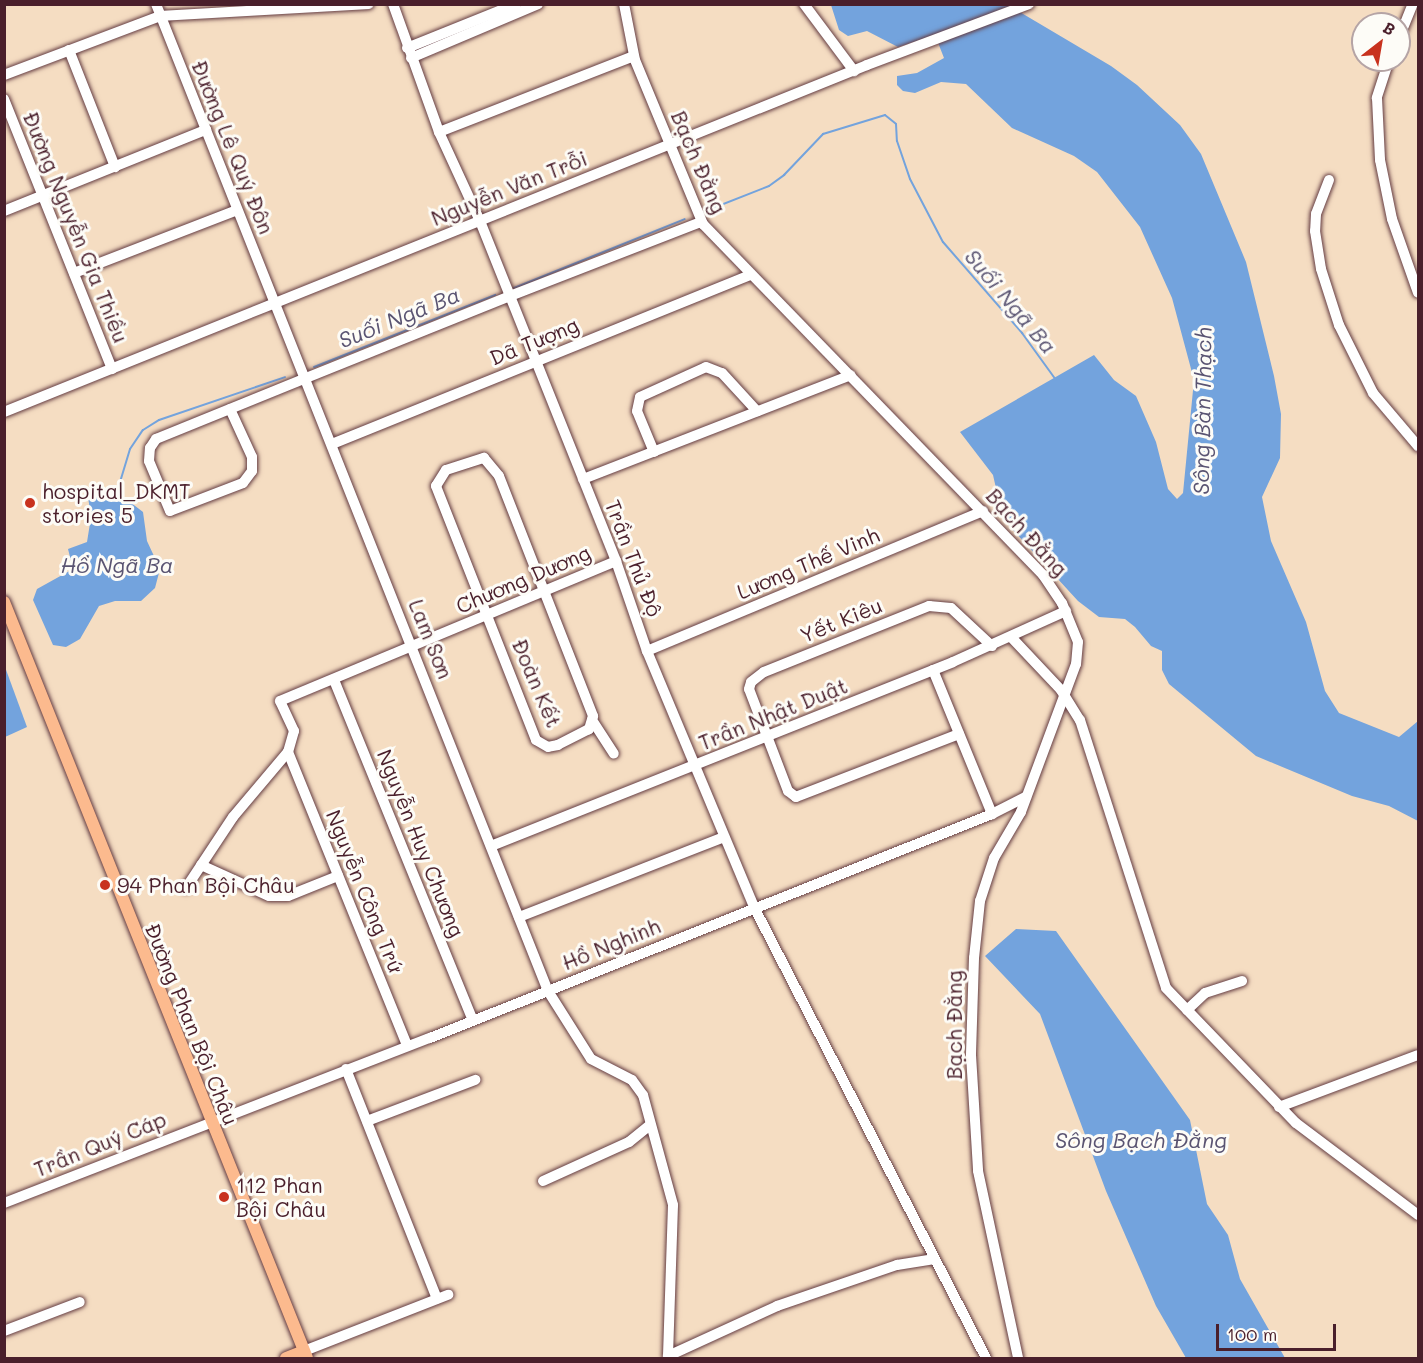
<!DOCTYPE html>
<meta charset="utf-8">
<style>
body{margin:0}
#map{position:relative;width:1423px;height:1363px;overflow:hidden;background:#f5ddc2;font-family:Mali,sans-serif}
div>[style]{position:absolute}
[style*='--x']{left:calc(var(--x)*1px);top:calc(var(--y)*1px);width:calc(var(--w)*1px);rotate:calc(var(--a)*1deg)}
.water>*{inset:0;background:#73a3dd}
.stream>*{height:2px;margin:-1px;padding:0 1px;transform-origin:1px;border-radius:1px;background:#73a3dd}
.roads{filter:drop-shadow(0 0 2px #643c42) drop-shadow(0 0 2px #643c42)}
.minor>*{height:10px;margin:-5px;padding:0 5px;transform-origin:5px;border-radius:5px;background:#fff}
.major>*{height:12px;margin:-6px;padding:0 6px;transform-origin:6px;border-radius:6px;background:#fcba8e}
.dots>*{width:16px;height:16px;translate:-50% -50%;box-sizing:border-box;border:3px solid #fdfcf7;border-radius:50%}
span{translate:-50% -50%;white-space:nowrap;text-align:center;line-height:1.15;-webkit-text-stroke:6px #fdfcf7;paint-order:stroke}
.street-label{font-size:21px;color:#4a1f2b}
.poi-label{font-size:21px;color:#4a1f2b}
.left{translate:0 -50%;text-align:left}
.water-label{font-size:22px;color:#5a5472;font-style:italic}
.frame{position:absolute;inset:0;border:6px solid #4a1f2b;pointer-events:none}
.north{position:absolute;left:1351px;top:12px;width:60px;height:60px;box-sizing:border-box;background:#fdfcf7;border:2px solid #b5a4a5;border-radius:50%;rotate:31deg;font-size:16px;font-weight:700;line-height:24px;text-align:center;color:#4a1f2b}
.north::after{content:'';display:block;margin:auto;width:21px;height:27px;background:#c8321e;clip-path:polygon(50% 0,100% 100%,50% 72%,0 100%)}
.scale{position:absolute;left:1216px;top:1324px;width:120px;height:27px;box-sizing:border-box;border:3px solid #4a1f2b;border-top:0;padding-left:8px;font-size:18px;line-height:21px;white-space:nowrap;color:#4a1f2b;-webkit-text-stroke:4px #fdfcf7;paint-order:stroke}
</style>
<div id="map">
<div class="water">
<div style="clip-path:polygon(831px 5px,1008px 5px,1111px 66px,1137px 85px,1180px 125px,1201px 154px,1246px 262px,1274px 376px,1281px 414px,1280px 458px,1262px 497px,1271px 541px,1306px 622px,1325px 691px,1339px 713px,1399px 737px,1418px 721px,1418px 821px,1389px 806px,1352px 796px,1256px 756px,1169px 684px,1162px 670px,1162px 651px,1151px 646px,1135px 627px,1125px 619px,1099px 617px,1078px 601px,1003px 519px,993px 475px,960px 432px,1094px 355px,1114px 380px,1136px 396px,1156px 442px,1168px 489px,1177px 499px,1183px 493px,1194px 380px,1172px 298px,1140px 227px,1097px 172px,1074px 156px,1012px 128px,966px 84px,941px 82px,915px 93px,903px 91px,897px 85px,897px 76px,917px 73px,944px 58px,935px 35px,898px 47px,867px 31px,848px 36px,839px 30px)"></div>
<div style="clip-path:polygon(113px 489px,143px 512px,147px 541px,160px 569px,155px 588px,141px 601px,115px 601px,99px 606px,80px 639px,66px 647px,53px 645px,33px 600px,37px 589px,73px 569px,68px 549px,87px 542px,91px 517px,88px 497px)"></div>
<div style="clip-path:polygon(5px 667px,27px 727px,5px 737px,4px 737px)"></div>
<div style="clip-path:polygon(1016px 929px,1056px 931px,1190px 1120px,1207px 1204px,1228px 1235px,1240px 1279px,1285px 1358px,1186px 1358px,1156px 1306px,1106px 1191px,1040px 1014px,985px 956px)"></div>
</div>
<div class="stream">
<div style="--x:703;--y:212;--w:71;--a:-21.5"></div>
<div style="--x:769;--y:186;--w:19;--a:-36"></div>
<div style="--x:784;--y:175;--w:57;--a:-46.4"></div>
<div style="--x:823;--y:134;--w:65;--a:-17"></div>
<div style="--x:885;--y:115;--w:14;--a:39"></div>
<div style="--x:896;--y:124;--w:17;--a:87"></div>
<div style="--x:897;--y:141;--w:40;--a:71.1"></div>
<div style="--x:910;--y:179;--w:71;--a:62.4"></div>
<div style="--x:943;--y:242;--w:121;--a:49"></div>
<div style="--x:1022;--y:333;--w:58;--a:54.1"></div>
<div style="--x:514;--y:288;--w:184;--a:-22"></div>
<div style="--x:314;--y:367;--w:195;--a:-21.7"></div>
<div style="--x:117;--y:492;--w:45;--a:-73.2"></div>
<div style="--x:130;--y:449;--w:23;--a:-56"></div>
<div style="--x:143;--y:430;--w:19;--a:-32"></div>
<div style="--x:159;--y:420;--w:133;--a:-18.8"></div>
</div>
<div class="roads">
<div class="minor">
<div style="--x:156;--y:4;--w:1062;--a:68.34"></div>
<div style="--x:548;--y:991;--w:80;--a:57.7"></div>
<div style="--x:591;--y:1059;--w:46;--a:27.1"></div>
<div style="--x:632;--y:1080;--w:19;--a:54"></div>
<div style="--x:643;--y:1095;--w:114;--a:74.7"></div>
<div style="--x:673;--y:1205;--w:151;--a:91.9"></div>
<div style="--x:668;--y:1356;--w:120;--a:-24.6"></div>
<div style="--x:777;--y:1306;--w:127;--a:-18.9"></div>
<div style="--x:897;--y:1265;--w:38;--a:-9"></div>
<div style="--x:393;--y:4;--w:136;--a:70.2"></div>
<div style="--x:439;--y:132;--w:98;--a:65.3"></div>
<div style="--x:480;--y:221;--w:366;--a:68.2"></div>
<div style="--x:616;--y:561;--w:95;--a:71"></div>
<div style="--x:647;--y:651;--w:277;--a:67.3"></div>
<div style="--x:754;--y:907;--w:507;--a:62.78"></div>
<div style="--x:624;--y:4;--w:57;--a:78.9"></div>
<div style="--x:635;--y:60;--w:178;--a:67.5"></div>
<div style="--x:703;--y:224;--w:489;--a:45.9"></div>
<div style="--x:1043;--y:575;--w:34;--a:56"></div>
<div style="--x:1062;--y:603;--w:42;--a:67.7"></div>
<div style="--x:1078;--y:642;--w:22;--a:95"></div>
<div style="--x:1076;--y:664;--w:158;--a:110.4"></div>
<div style="--x:1021;--y:812;--w:53;--a:120.4"></div>
<div style="--x:994;--y:858;--w:45;--a:108"></div>
<div style="--x:980;--y:901;--w:57;--a:96"></div>
<div style="--x:974;--y:958;--w:97;--a:91.8"></div>
<div style="--x:971;--y:1055;--w:116;--a:86.5"></div>
<div style="--x:978;--y:1171;--w:191;--a:77.9"></div>
<div style="--x:804;--y:4;--w:84;--a:53.3"></div>
<div style="--x:1399;--y:38;--w:37;--a:-68"></div>
<div style="--x:407;--y:48;--w:118;--a:-22"></div>
<div style="--x:69;--y:50;--w:126;--a:68.5"></div>
<div style="--x:411;--y:58;--w:138;--a:-23"></div>
<div style="--x:1389;--y:60;--w:40;--a:108"></div>
<div style="--x:1377;--y:98;--w:62;--a:87.2"></div>
<div style="--x:1380;--y:160;--w:60;--a:78.5"></div>
<div style="--x:1392;--y:219;--w:78;--a:70.6"></div>
<div style="--x:4;--y:75;--w:167;--a:-20.7"></div>
<div style="--x:160;--y:16;--w:209;--a:-3.3"></div>
<div style="--x:4;--y:99;--w:291;--a:68.2"></div>
<div style="--x:439;--y:132;--w:209;--a:-21.3"></div>
<div style="--x:1329;--y:180;--w:36;--a:111"></div>
<div style="--x:1316;--y:214;--w:17;--a:93"></div>
<div style="--x:1315;--y:231;--w:38;--a:81"></div>
<div style="--x:1321;--y:269;--w:59;--a:72.2"></div>
<div style="--x:1339;--y:325;--w:76;--a:63.4"></div>
<div style="--x:1373;--y:393;--w:70;--a:49.7"></div>
<div style="--x:4;--y:211;--w:218;--a:-21.9"></div>
<div style="--x:74;--y:273;--w:175;--a:-21.1"></div>
<div style="--x:230;--y:409;--w:53;--a:65.4"></div>
<div style="--x:252;--y:457;--w:14;--a:90"></div>
<div style="--x:252;--y:471;--w:15;--a:127"></div>
<div style="--x:243;--y:483;--w:78;--a:159"></div>
<div style="--x:170;--y:511;--w:54;--a:-112.8"></div>
<div style="--x:149;--y:461;--w:13;--a:-86"></div>
<div style="--x:150;--y:448;--w:11;--a:-56"></div>
<div style="--x:156;--y:439;--w:162;--a:-22.1"></div>
<div style="--x:306;--y:378;--w:220;--a:-21.9"></div>
<div style="--x:510;--y:296;--w:205;--a:-21.2"></div>
<div style="--x:4;--y:412;--w:930;--a:-21.9"></div>
<div style="--x:867;--y:65;--w:173;--a:-20.6"></div>
<div style="--x:332;--y:444;--w:452;--a:-22"></div>
<div style="--x:654;--y:452;--w:44;--a:-112.5"></div>
<div style="--x:637;--y:411;--w:14;--a:-78"></div>
<div style="--x:640;--y:397;--w:72;--a:-24.4"></div>
<div style="--x:706;--y:367;--w:17;--a:21"></div>
<div style="--x:722;--y:373;--w:52;--a:47.4"></div>
<div style="--x:484;--y:458;--w:23;--a:50"></div>
<div style="--x:499;--y:476;--w:258;--a:68.6"></div>
<div style="--x:593;--y:716;--w:14;--a:107"></div>
<div style="--x:589;--y:729;--w:35;--a:153"></div>
<div style="--x:558;--y:745;--w:10;--a:169"></div>
<div style="--x:548;--y:747;--w:14;--a:-150"></div>
<div style="--x:536;--y:740;--w:273;--a:-111.5"></div>
<div style="--x:436;--y:486;--w:19;--a:-58"></div>
<div style="--x:446;--y:470;--w:40;--a:-18"></div>
<div style="--x:583;--y:479;--w:287;--a:-21.2"></div>
<div style="--x:1012;--y:638;--w:71;--a:46.7"></div>
<div style="--x:1061;--y:690;--w:36;--a:58"></div>
<div style="--x:1080;--y:720;--w:281;--a:72.2"></div>
<div style="--x:1166;--y:988;--w:187;--a:46.1"></div>
<div style="--x:1296;--y:1123;--w:153;--a:37"></div>
<div style="--x:647;--y:651;--w:364;--a:-22.6"></div>
<div style="--x:933;--y:670;--w:156;--a:67.7"></div>
<div style="--x:334;--y:680;--w:367;--a:67.8"></div>
<div style="--x:592;--y:720;--w:40;--a:57.1"></div>
<div style="--x:959;--y:734;--w:175;--a:158.9"></div>
<div style="--x:796;--y:797;--w:10;--a:-143"></div>
<div style="--x:788;--y:791;--w:109;--a:-110.9"></div>
<div style="--x:749;--y:689;--w:7;--a:-74"></div>
<div style="--x:751;--y:682;--w:16;--a:-38"></div>
<div style="--x:764;--y:672;--w:178;--a:-21.8"></div>
<div style="--x:929;--y:606;--w:22;--a:5"></div>
<div style="--x:951;--y:608;--w:56;--a:42.8"></div>
<div style="--x:288;--y:752;--w:316;--a:67.9"></div>
<div style="--x:491;--y:846;--w:497;--a:-21.7"></div>
<div style="--x:953;--y:662;--w:124;--a:-24.3"></div>
<div style="--x:201;--y:865;--w:75;--a:24.5"></div>
<div style="--x:269;--y:896;--w:19;--a:0"></div>
<div style="--x:288;--y:896;--w:54;--a:-21.8"></div>
<div style="--x:186;--y:888;--w:85;--a:-56.5"></div>
<div style="--x:233;--y:817;--w:85;--a:-49.8"></div>
<div style="--x:288;--y:752;--w:22;--a:-74"></div>
<div style="--x:294;--y:731;--w:33;--a:-115"></div>
<div style="--x:280;--y:701;--w:364;--a:-22.6"></div>
<div style="--x:519;--y:917;--w:220;--a:-21.3"></div>
<div style="--x:1187;--y:1010;--w:25;--a:-43"></div>
<div style="--x:1205;--y:993;--w:39;--a:-18"></div>
<div style="--x:346;--y:1069;--w:247;--a:68.4"></div>
<div style="--x:1279;--y:1107;--w:148;--a:-20.5"></div>
<div style="--x:367;--y:1121;--w:116;--a:-20.8"></div>
<div style="--x:543;--y:1181;--w:94;--a:-24.4"></div>
<div style="--x:629;--y:1142;--w:27;--a:-39"></div>
<div style="--x:4;--y:1203;--w:457;--a:-21.2"></div>
<div style="--x:430;--y:1038;--w:605;--a:-21.73"></div>
<div style="--x:992;--y:814;--w:38;--a:-27"></div>
<div style="--x:4;--y:1331;--w:81;--a:-20.9"></div>
<div style="--x:304;--y:1351;--w:155;--a:-21.3"></div>
</div>
<div class="major">
<div style="--x:4;--y:602;--w:814;--a:68.16"></div>
<div style="--x:286;--y:1358;--w:19;--a:-21"></div>
</div>
</div>
<div class="dots">
<div style="left:30px;top:503px;background:#c8321e"></div>
<div style="left:105px;top:885px;background:#c8321e"></div>
<div style="left:224px;top:1197px;background:#c8321e"></div>
</div>
<div class="street-label">
<span style="left:233px;top:147px;rotate:68deg">Đường Lê Quý Đôn</span>
<span style="left:699px;top:162px;rotate:67deg">Bạch Đằng</span>
<span style="left:509px;top:188px;rotate:-22deg">Nguyễn Văn Trỗi</span>
<span style="left:76px;top:227px;rotate:68deg">Đường Nguyễn Gia Thiều</span>
<span style="left:534px;top:341px;rotate:-22deg">Dã Tượng</span>
<span style="left:1027px;top:532px;rotate:48deg">Bạch Đằng</span>
<span style="left:634px;top:558px;rotate:69deg">Trần Thủ Độ</span>
<span style="left:808px;top:563px;rotate:-23deg">Lương Thế Vinh</span>
<span style="left:523px;top:579px;rotate:-23deg">Chương Dương</span>
<span style="left:841px;top:620px;rotate:-22deg">Yết Kiêu</span>
<span style="left:431px;top:639px;rotate:68deg">Lam Sơn</span>
<span style="left:537px;top:683px;rotate:67deg">Đoàn Kết</span>
<span style="left:773px;top:714px;rotate:-22deg">Trần Nhật Duật</span>
<span style="left:421px;top:843px;rotate:68deg">Nguyễn Huy Chương</span>
<span style="left:365px;top:891px;rotate:68deg">Nguyễn Công Trứ</span>
<span style="left:611px;top:944px;rotate:-22deg">Hồ Nghinh</span>
<span style="left:192px;top:1024px;rotate:68deg">Đường Phan Bội Châu</span>
<span style="left:954px;top:1025px;rotate:-90deg">Bạch Đằng</span>
<span style="left:100px;top:1144px;rotate:-22deg">Trần Quý Cáp</span>
</div>
<div class="poi-label">
<span class="left" style="left:42px;top:503px">hospital_DKMT<br>stories 5</span>
<span class="left" style="left:117px;top:885px">94 Phan Bội Châu</span>
<span class="left" style="left:236px;top:1197px">112 Phan<br>Bội Châu</span>
</div>
<div class="water-label">
<span style="left:1011px;top:301px;rotate:50deg">Suối Ngã Ba</span>
<span style="left:399px;top:317px;rotate:-22deg">Suối Ngã Ba</span>
<span style="left:1202px;top:411px;rotate:-89deg">Sông Bàn Thạch</span>
<span style="left:117px;top:565px">Hồ Ngã Ba</span>
<span style="left:1141px;top:1140px">Sông Bạch Đằng</span>
</div>
<div class="frame"></div>
<div class="north">B</div>
<div class="scale">100 m</div>
</div>
